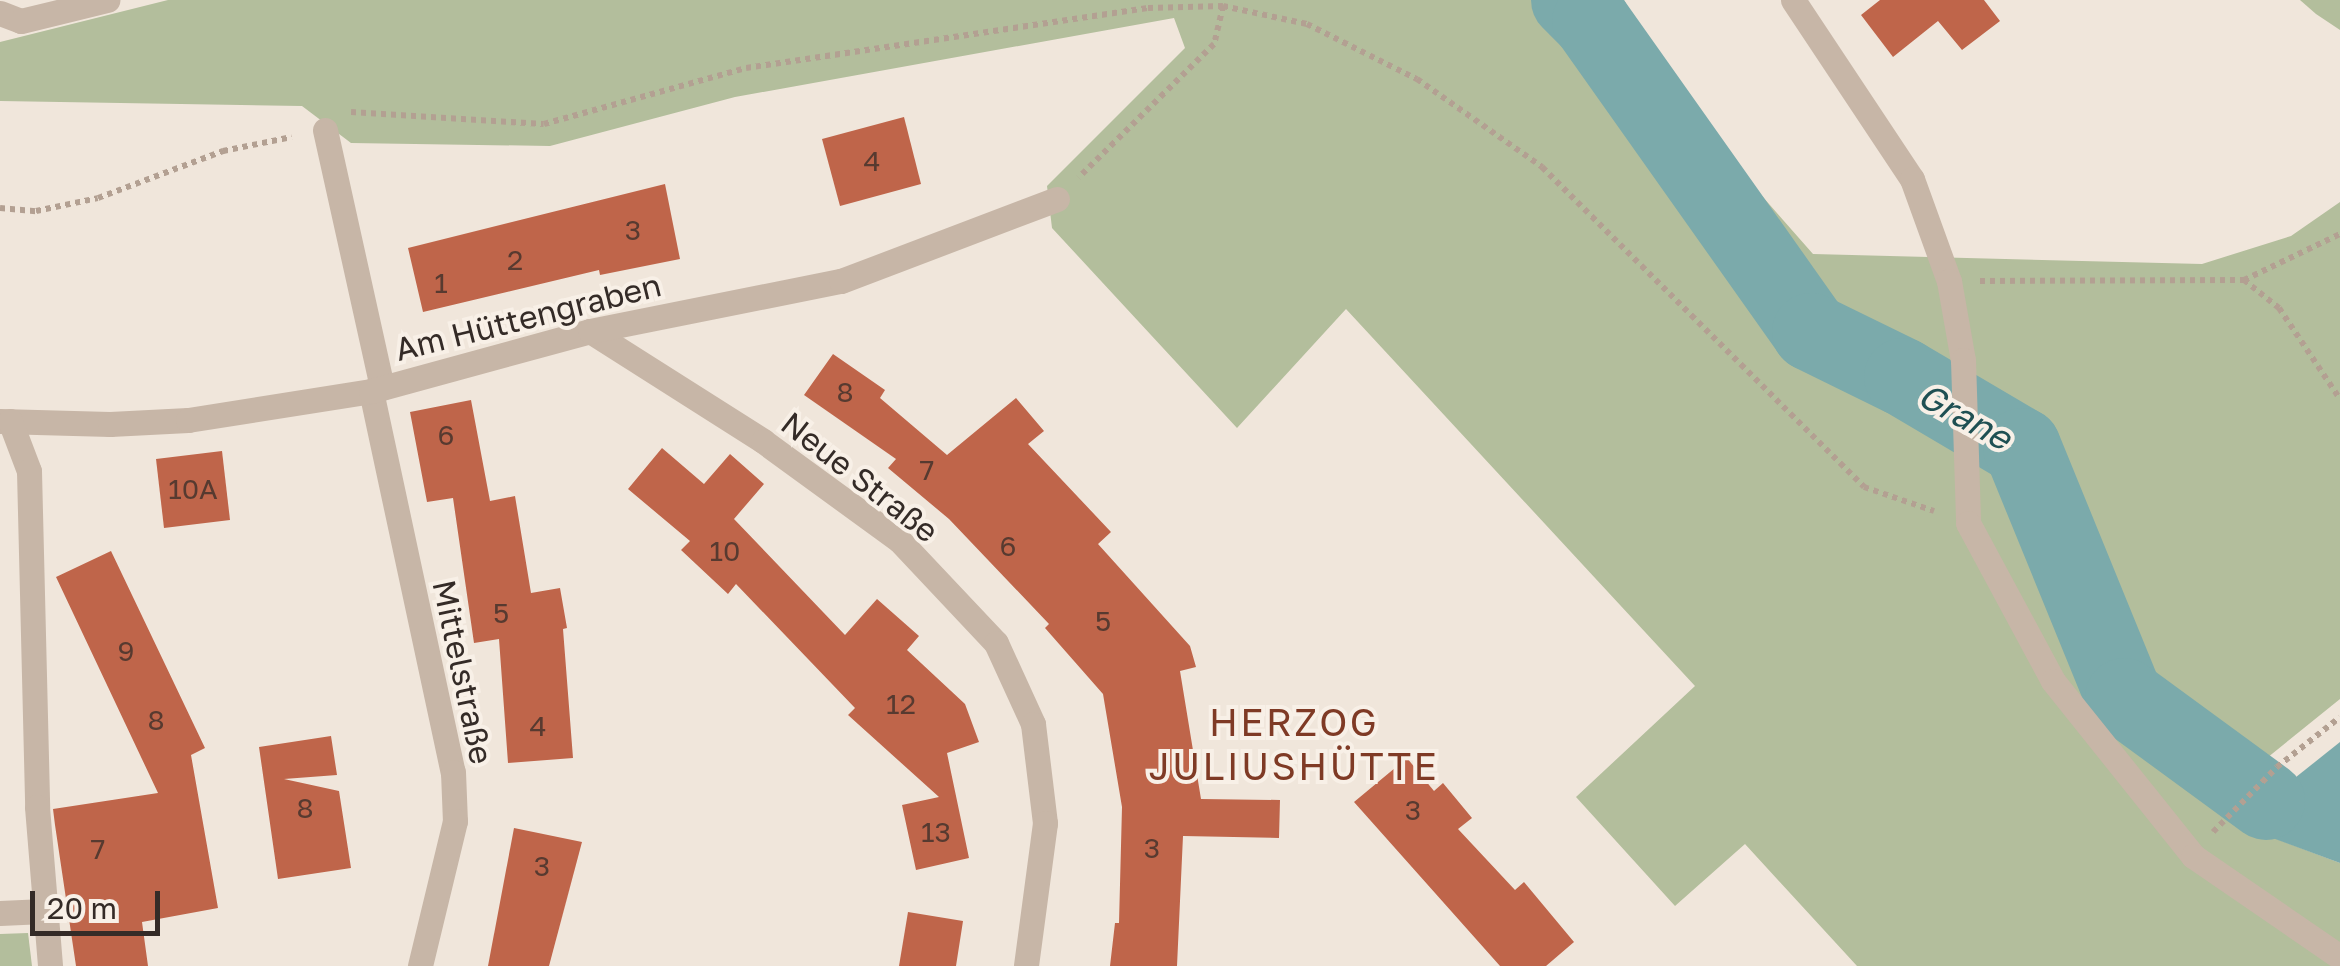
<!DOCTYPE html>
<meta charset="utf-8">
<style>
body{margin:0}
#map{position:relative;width:2340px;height:966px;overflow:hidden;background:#f0e6db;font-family:"Golos Text",sans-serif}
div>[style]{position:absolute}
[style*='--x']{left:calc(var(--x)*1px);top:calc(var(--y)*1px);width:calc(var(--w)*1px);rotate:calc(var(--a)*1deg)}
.green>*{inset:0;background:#b3be9c}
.water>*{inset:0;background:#7baaab}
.river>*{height:78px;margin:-39px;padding:0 39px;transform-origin:39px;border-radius:39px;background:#7baaab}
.building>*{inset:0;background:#bf654a}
.path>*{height:6px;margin-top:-3px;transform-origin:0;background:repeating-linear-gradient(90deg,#b3a092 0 5px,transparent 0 10px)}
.minor>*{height:25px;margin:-12.5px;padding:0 12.5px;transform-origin:12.5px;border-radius:12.5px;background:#c7b6a7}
span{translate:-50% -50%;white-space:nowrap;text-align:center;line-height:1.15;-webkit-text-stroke:8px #f8f0e7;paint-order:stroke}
.number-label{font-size:28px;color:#573a30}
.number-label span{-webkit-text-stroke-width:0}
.street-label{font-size:32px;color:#342b27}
.water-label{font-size:35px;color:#1f5053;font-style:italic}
.quarter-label{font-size:38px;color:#7f3a25;letter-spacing:2.5px}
.scale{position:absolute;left:30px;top:891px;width:130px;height:45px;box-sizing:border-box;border:5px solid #342b27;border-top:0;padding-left:12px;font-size:30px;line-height:35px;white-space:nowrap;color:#342b27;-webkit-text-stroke:8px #f8f0e7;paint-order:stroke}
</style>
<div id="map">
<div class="green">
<div style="clip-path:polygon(168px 0,1590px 0,1813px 254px,2202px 264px,2291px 236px,2340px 202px,2340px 699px,2262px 762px,2283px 787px,2243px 826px,2340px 863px,2340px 966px,1857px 966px,1745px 844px,1675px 906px,1576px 797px,1695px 686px,1346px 309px,1237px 428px,1052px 228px,1047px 186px,1185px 48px,1174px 18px,735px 97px,550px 146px,351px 143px,302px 106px,0 101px,0 42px)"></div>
<div style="clip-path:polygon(2300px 0,2340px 0,2340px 30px,2316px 14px)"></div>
<div style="clip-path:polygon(28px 933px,32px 966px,0 966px,0 934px)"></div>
</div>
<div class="water">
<div style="clip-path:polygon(2340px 742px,2340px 863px,2243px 827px,2266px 801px)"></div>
</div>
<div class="river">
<div style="--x:1570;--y:0;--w:30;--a:45"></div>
<div style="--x:1591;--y:21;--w:381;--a:54.7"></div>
<div style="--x:1811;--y:332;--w:102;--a:26.1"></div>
<div style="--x:1903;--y:377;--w:138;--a:30.5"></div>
<div style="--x:2022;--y:447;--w:270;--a:67.8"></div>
<div style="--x:2124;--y:697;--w:176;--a:36.2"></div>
</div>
<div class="building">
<div style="clip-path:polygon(1880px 0,1984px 0,2000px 21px,1962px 50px,1938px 21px,1893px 57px,1861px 15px)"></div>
<div style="clip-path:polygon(904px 117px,921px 184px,840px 206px,822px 139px)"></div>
<div style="clip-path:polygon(665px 184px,680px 259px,600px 275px,599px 270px,423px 312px,408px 248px)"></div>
<div style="clip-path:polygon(833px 354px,885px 390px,880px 398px,947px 455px,1016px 398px,1044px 431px,1028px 444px,1111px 532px,1098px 544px,1190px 646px,1196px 667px,1180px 671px,1201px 799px,1280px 800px,1279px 838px,1183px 836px,1177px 966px,1110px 966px,1115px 923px,1119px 923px,1122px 807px,1103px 694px,1045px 628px,1049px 624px,949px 519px,888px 468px,896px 459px,804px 395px)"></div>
<div style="clip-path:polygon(471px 400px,490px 501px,515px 496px,531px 593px,560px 588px,567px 628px,563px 629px,573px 758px,508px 763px,499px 639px,474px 643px,453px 498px,427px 502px,410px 412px)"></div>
<div style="clip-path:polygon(662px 448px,704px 484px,730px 454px,764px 484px,734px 519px,845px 635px,877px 599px,919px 636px,907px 650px,965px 704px,979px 742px,947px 753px,969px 858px,916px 870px,902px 805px,939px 797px,848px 715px,855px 708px,736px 584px,728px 594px,681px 550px,690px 541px,628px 489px)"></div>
<div style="clip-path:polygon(222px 451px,230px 520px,164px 528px,156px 459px)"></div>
<div style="clip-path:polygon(111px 551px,205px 748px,191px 755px,218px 908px,142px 922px,148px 966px,76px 966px,55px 825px,53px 809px,158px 793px,56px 577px)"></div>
<div style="clip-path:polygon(331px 736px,337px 775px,284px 779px,339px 791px,351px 868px,278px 879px,259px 747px)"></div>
<div style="clip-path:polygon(1407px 758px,1434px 791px,1443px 783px,1472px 818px,1458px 829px,1515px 890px,1524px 882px,1574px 942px,1546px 966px,1500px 966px,1354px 802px)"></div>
<div style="clip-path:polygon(514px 828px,582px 842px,549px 966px,488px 966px)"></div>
<div style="clip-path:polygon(908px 912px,963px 921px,956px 966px,899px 966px)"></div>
</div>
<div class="path">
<div style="--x:1223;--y:6;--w:86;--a:12.1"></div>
<div style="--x:1307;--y:24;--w:123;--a:26.6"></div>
<div style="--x:1417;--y:79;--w:153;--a:35.1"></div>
<div style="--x:1542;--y:167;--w:454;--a:44.8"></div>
<div style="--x:1864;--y:487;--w:74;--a:18.9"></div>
<div style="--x:351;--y:112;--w:193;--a:3.6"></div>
<div style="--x:544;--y:124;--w:210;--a:-15.5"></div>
<div style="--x:746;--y:68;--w:406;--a:-8.5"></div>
<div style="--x:1148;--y:8;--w:75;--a:-1.5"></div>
<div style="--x:1223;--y:6;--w:39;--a:103"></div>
<div style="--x:1214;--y:44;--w:190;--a:135.4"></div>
<div style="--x:0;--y:208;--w:36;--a:5"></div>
<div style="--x:36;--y:211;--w:63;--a:-11.8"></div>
<div style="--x:98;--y:198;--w:134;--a:-20.6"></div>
<div style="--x:223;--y:151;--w:70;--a:-11.5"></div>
<div style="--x:2244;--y:280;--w:106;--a:-25.6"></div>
<div style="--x:1980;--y:281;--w:264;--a:-0.2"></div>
<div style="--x:2244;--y:280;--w:45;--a:38.7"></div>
<div style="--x:2279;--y:308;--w:110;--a:56.2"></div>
<div style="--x:2213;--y:832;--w:91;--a:-45.4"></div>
<div style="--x:2277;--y:767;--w:80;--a:-38.4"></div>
</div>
<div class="minor">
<div style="--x:1793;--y:0;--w:215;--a:56.4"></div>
<div style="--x:1912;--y:179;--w:109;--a:70.1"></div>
<div style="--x:1949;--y:281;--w:80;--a:80"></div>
<div style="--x:1963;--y:360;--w:163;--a:88.2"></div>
<div style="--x:1968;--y:523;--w:179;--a:61.7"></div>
<div style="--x:2053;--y:681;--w:224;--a:51.3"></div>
<div style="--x:2193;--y:856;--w:178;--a:34.5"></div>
<div style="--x:0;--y:13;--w:22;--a:21"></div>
<div style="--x:21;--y:21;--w:89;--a:-13.7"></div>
<div style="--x:325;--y:130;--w:264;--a:77.5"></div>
<div style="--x:590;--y:331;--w:205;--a:32.4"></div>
<div style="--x:763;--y:441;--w:168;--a:36.1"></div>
<div style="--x:899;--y:540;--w:141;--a:46.7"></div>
<div style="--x:996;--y:643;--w:89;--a:65.4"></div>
<div style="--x:1033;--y:724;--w:100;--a:83.1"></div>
<div style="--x:1045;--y:823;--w:144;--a:97.6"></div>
<div style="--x:371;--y:391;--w:390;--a:77.9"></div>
<div style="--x:453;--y:772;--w:49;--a:87.7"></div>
<div style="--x:455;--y:821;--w:149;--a:103.6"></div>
<div style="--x:0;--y:421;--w:110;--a:1.6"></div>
<div style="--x:110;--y:424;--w:78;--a:-2.9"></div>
<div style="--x:188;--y:420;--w:185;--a:-9"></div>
<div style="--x:371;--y:391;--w:227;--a:-15.3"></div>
<div style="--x:590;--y:331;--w:256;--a:-11.3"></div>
<div style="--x:841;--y:281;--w:231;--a:-20.8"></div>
<div style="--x:10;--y:421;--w:53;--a:69.2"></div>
<div style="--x:29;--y:471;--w:336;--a:88.6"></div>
<div style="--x:37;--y:807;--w:160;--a:85.3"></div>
<div style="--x:0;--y:913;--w:44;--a:-2.6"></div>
</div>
<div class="number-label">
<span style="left:872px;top:161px">4</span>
<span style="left:633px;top:230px">3</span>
<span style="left:515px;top:260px">2</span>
<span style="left:441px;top:283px">1</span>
<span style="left:845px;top:392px">8</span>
<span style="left:446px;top:435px">6</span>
<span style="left:927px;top:470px">7</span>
<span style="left:193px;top:489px">10A</span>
<span style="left:1008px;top:546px">6</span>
<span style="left:725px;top:551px">10</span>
<span style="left:501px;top:613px">5</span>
<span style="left:1103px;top:621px">5</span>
<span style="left:126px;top:651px">9</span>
<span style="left:901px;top:704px">12</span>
<span style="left:156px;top:720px">8</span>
<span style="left:538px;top:726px">4</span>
<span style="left:305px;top:808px">8</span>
<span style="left:1413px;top:810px">3</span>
<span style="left:936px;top:832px">13</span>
<span style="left:1152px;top:848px">3</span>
<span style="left:98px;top:849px">7</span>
<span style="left:542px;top:866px">3</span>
</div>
<div class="street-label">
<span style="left:528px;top:317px;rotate:-14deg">Am Hüttengraben</span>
<span style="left:860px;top:477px;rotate:38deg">Neue Straße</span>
<span style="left:463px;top:672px;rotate:78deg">Mittelstraße</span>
</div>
<div class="water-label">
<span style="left:1965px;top:416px;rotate:29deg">Grane</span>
</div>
<div class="quarter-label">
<span style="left:1294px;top:744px">HERZOG<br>JULIUSHÜTTE</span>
</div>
<div class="scale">20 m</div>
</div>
